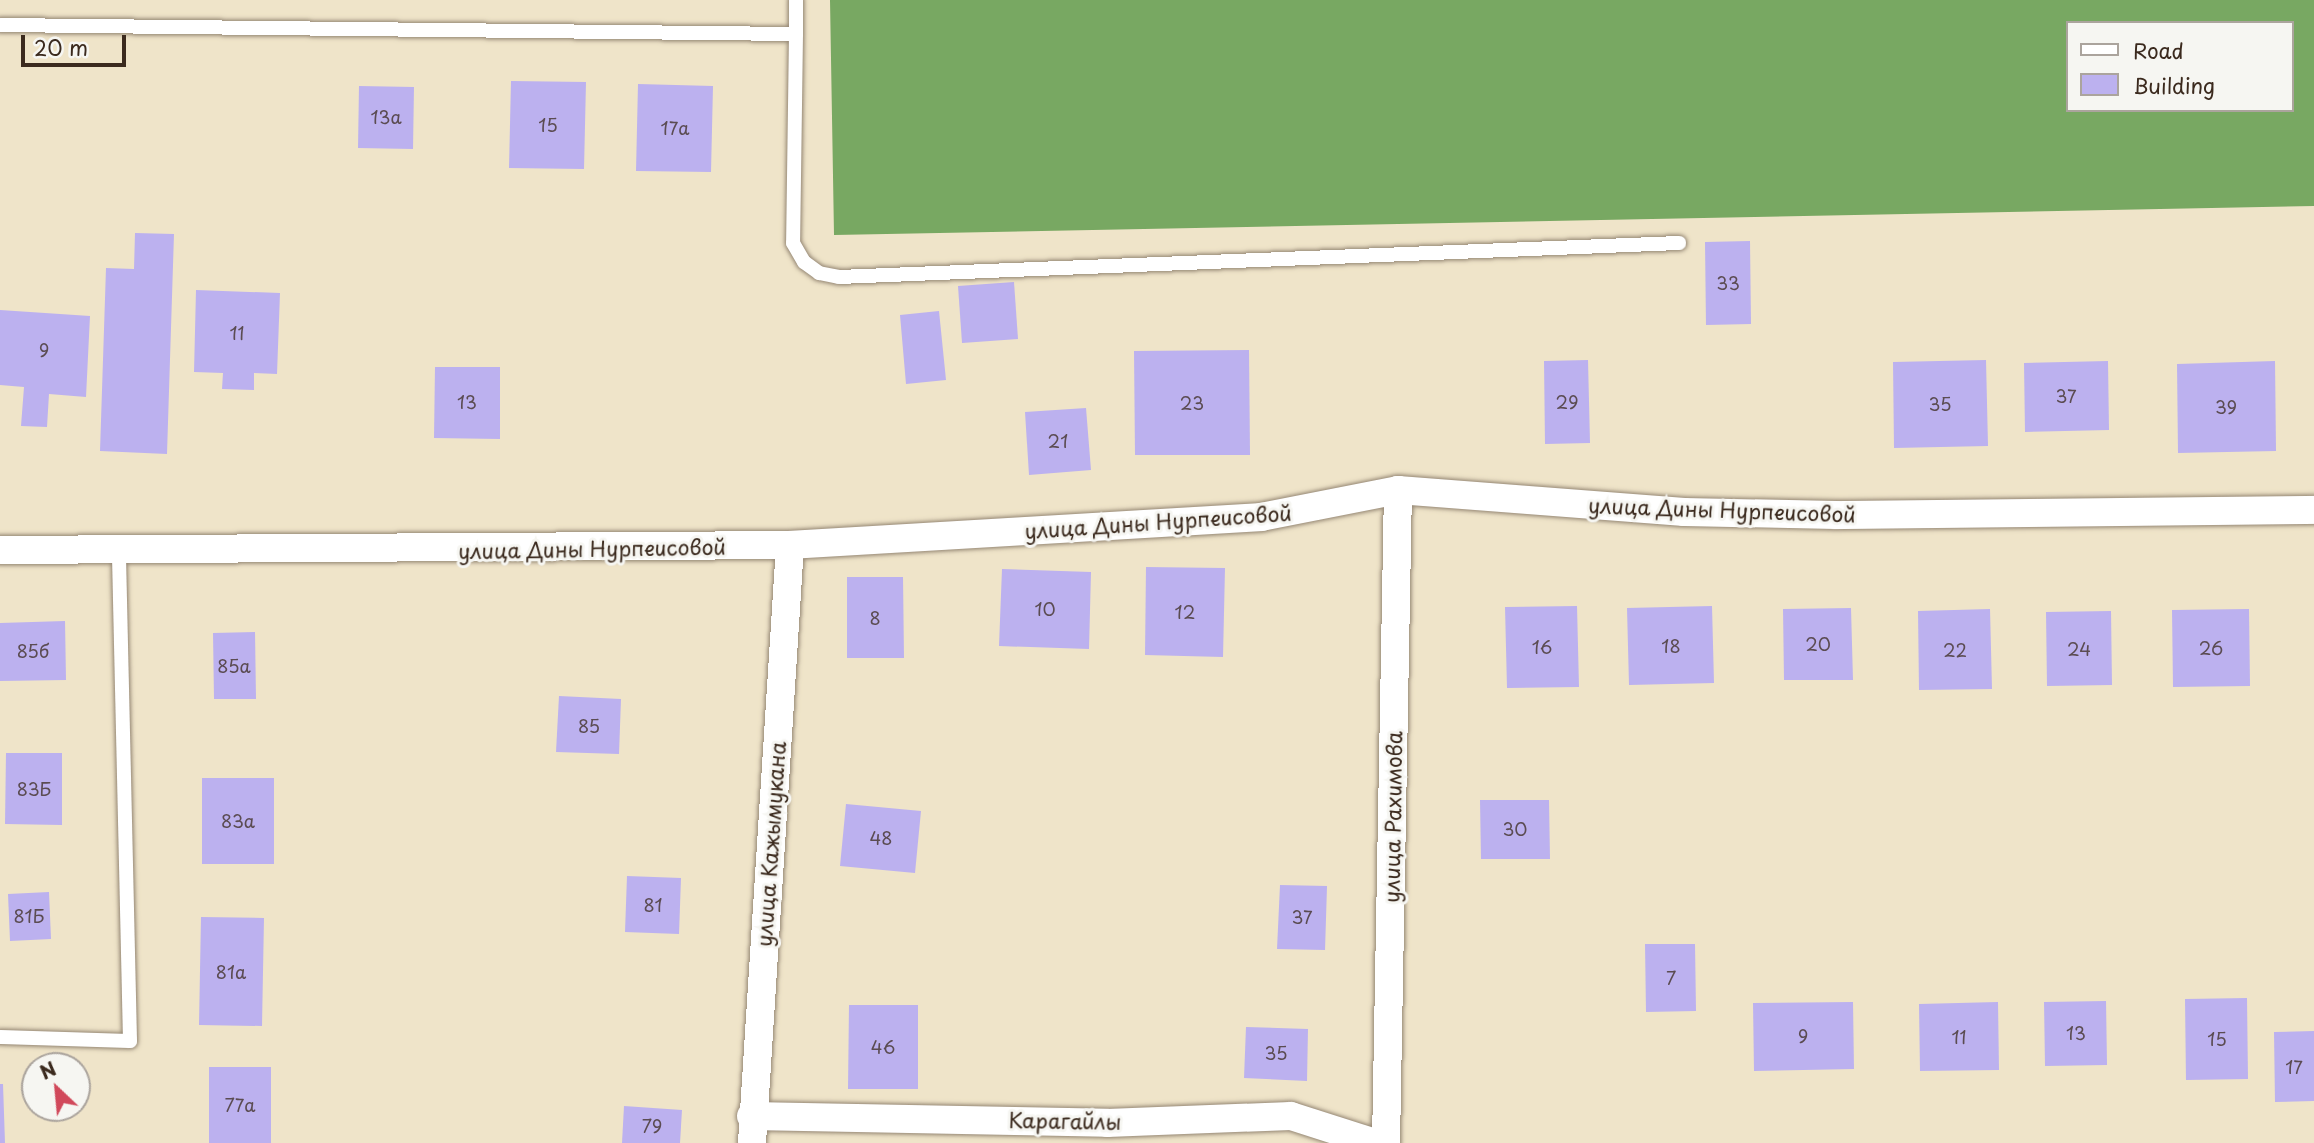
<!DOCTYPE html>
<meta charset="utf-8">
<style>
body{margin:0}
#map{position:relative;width:2314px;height:1143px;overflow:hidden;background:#efe4c9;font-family:"Playpen Sans",sans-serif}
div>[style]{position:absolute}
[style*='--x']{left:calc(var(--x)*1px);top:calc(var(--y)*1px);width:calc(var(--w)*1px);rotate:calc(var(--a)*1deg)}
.forest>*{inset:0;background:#78a862}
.building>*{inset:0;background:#bcb1ef}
.roads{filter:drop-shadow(0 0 2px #958774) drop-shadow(0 0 2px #958774)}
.service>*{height:14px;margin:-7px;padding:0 7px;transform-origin:7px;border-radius:7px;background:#fff}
.minor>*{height:28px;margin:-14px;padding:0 14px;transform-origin:14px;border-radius:14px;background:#fff}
span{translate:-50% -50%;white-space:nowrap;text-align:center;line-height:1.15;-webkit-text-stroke:6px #f6f6f2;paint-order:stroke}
.number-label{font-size:18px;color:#5b4c52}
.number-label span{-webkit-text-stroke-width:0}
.street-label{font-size:21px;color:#3b2a1e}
.legend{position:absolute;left:2066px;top:21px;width:228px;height:91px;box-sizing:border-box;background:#f6f6f2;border:2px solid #aba49d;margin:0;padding:9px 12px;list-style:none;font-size:21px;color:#3b2a1e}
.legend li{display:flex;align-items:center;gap:14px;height:35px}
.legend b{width:35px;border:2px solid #aba49d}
.north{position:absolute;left:21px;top:1052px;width:70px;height:70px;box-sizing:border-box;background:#f6f6f2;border:2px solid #aba49d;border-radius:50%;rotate:334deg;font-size:19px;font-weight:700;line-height:28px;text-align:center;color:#3b2a1e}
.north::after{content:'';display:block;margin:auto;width:24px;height:32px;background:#d1495b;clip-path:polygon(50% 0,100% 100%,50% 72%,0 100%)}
.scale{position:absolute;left:21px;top:35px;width:105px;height:32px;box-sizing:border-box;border:4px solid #3b2a1e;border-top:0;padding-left:9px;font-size:21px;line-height:24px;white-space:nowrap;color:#3b2a1e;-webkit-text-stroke:5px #f6f6f2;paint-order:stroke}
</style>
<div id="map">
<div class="forest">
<div style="clip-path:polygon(evenodd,830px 0,2314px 0,2314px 206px,834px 235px,830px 0,2067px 23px,2291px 23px,2291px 110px,2067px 110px,2067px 23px)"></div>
</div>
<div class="building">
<div style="clip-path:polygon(511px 81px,586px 82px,584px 169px,509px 168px)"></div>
<div style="clip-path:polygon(638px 84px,713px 86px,711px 172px,636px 171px)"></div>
<div style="clip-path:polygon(359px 86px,414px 87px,413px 149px,358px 148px)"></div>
<div style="clip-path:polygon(135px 233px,174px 234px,167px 454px,100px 451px,106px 268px,134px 269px)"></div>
<div style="clip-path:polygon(1750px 241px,1751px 324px,1706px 325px,1705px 242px)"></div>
<div style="clip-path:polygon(1014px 282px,1018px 339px,962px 343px,958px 286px)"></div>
<div style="clip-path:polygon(196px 290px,280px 293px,277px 374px,254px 373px,254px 390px,222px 389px,223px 373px,194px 372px)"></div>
<div style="clip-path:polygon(0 310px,90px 316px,86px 397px,49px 394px,47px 427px,21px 426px,24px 387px,0 385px)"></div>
<div style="clip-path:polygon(939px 311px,946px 380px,906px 384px,900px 315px)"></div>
<div style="clip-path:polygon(1249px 350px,1250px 455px,1135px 455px,1134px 351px)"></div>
<div style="clip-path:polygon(1588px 360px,1590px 443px,1545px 444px,1544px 361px)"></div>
<div style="clip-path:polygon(1986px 360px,1988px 446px,1894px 448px,1893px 362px)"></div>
<div style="clip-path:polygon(2108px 361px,2109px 430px,2025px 432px,2024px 363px)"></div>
<div style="clip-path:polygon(2275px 361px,2276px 451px,2178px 453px,2177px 364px)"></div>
<div style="clip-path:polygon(435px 367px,500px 367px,500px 439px,434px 438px)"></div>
<div style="clip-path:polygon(1086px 408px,1091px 470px,1029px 475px,1025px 412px)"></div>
<div style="clip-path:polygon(1146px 567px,1225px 568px,1223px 657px,1145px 655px)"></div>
<div style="clip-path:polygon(1002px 569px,1091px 572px,1089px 649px,999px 646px)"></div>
<div style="clip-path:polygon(847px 577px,903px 577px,904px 658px,847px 658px)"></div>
<div style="clip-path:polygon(1577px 606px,1579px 687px,1507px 688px,1505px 607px)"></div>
<div style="clip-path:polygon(1712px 606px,1714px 683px,1629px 685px,1627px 608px)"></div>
<div style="clip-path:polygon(1851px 608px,1853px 680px,1784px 680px,1783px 609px)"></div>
<div style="clip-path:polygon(1990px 609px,1992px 689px,1919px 690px,1918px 611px)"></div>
<div style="clip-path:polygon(2249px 609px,2250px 686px,2173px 687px,2172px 610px)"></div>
<div style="clip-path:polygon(2111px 611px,2112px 685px,2047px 686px,2046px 612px)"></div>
<div style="clip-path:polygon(65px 621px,66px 680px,0 681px,0 623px)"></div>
<div style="clip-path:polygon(255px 632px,256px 699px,214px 699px,213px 633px)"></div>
<div style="clip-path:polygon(559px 696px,621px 699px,619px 754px,556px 752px)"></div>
<div style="clip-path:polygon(6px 753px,62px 753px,62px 825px,5px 824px)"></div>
<div style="clip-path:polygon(202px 778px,274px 778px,274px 864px,202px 864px)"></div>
<div style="clip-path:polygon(1480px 800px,1549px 800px,1550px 859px,1481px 859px)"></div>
<div style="clip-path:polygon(846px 804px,921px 811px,915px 873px,840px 866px)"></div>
<div style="clip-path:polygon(627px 876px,681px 878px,679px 934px,625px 932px)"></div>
<div style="clip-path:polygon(1280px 885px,1327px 886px,1325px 950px,1277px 949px)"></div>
<div style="clip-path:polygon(49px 892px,51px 939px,10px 941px,8px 894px)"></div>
<div style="clip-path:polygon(201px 917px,264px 918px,262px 1026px,199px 1025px)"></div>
<div style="clip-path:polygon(1645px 944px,1695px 944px,1696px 1011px,1646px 1012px)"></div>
<div style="clip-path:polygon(2247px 998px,2248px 1079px,2186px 1080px,2185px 999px)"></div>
<div style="clip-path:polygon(2106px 1001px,2107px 1065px,2045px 1066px,2044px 1002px)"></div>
<div style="clip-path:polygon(1853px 1002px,1854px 1069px,1754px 1071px,1753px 1003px)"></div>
<div style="clip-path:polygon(1998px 1002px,1999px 1070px,1920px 1071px,1919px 1004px)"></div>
<div style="clip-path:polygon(849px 1005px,918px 1005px,918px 1089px,848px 1089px)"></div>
<div style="clip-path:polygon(1246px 1027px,1308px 1029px,1307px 1081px,1244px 1078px)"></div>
<div style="clip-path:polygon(2314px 1031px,2314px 1101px,2275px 1102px,2274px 1032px)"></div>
<div style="clip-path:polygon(209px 1067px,271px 1067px,271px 1143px,209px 1143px)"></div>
<div style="clip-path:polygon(0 1084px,3px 1084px,5px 1143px,0 1143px)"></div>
<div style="clip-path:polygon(624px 1106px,682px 1110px,680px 1143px,622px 1143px)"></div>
</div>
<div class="roads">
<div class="service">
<div style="--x:0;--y:25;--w:796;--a:0.65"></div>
<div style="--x:796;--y:34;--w:209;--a:90.8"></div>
<div style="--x:793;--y:243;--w:22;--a:60"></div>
<div style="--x:804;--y:262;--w:19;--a:36"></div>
<div style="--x:819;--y:273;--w:20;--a:11"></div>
<div style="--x:839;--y:277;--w:841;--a:-2.32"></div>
<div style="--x:796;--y:34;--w:34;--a:-90"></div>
<div style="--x:0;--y:1037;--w:130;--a:1.8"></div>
<div style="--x:130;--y:1041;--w:491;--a:-91.3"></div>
</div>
<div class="minor">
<div style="--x:0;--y:550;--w:790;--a:-0.36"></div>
<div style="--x:790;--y:545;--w:472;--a:-3.4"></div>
<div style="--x:1261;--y:517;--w:140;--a:-11.1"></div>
<div style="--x:1398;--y:490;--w:287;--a:4.4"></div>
<div style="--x:1684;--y:512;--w:152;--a:1.1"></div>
<div style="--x:1836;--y:515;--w:478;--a:-0.6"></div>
<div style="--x:751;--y:1116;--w:356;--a:1.1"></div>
<div style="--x:1107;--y:1123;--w:184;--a:-2.2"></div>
<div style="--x:1291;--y:1116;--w:88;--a:17.8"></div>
<div style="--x:752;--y:1143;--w:599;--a:-86.36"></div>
<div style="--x:1386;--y:1143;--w:653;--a:-88.95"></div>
</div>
</div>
<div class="number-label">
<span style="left:386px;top:117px">13а</span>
<span style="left:548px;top:125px">15</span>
<span style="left:675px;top:128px">17а</span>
<span style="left:1728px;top:283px">33</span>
<span style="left:237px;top:333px">11</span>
<span style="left:44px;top:350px">9</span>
<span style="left:2066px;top:396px">37</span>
<span style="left:467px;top:402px">13</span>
<span style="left:1567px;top:402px">29</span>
<span style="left:1192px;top:403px">23</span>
<span style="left:1940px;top:404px">35</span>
<span style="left:2226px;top:407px">39</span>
<span style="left:1058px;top:441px">21</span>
<span style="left:1045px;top:609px">10</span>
<span style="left:1185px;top:612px">12</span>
<span style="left:875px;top:618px">8</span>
<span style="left:1818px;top:644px">20</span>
<span style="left:1671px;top:646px">18</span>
<span style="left:1542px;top:647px">16</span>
<span style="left:2211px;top:648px">26</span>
<span style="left:2079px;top:649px">24</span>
<span style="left:1955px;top:650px">22</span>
<span style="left:33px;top:651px">85б</span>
<span style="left:234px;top:666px">85а</span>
<span style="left:589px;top:726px">85</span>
<span style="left:34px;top:789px">83Б</span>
<span style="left:238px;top:821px">83а</span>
<span style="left:1515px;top:829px">30</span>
<span style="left:881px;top:838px">48</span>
<span style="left:653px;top:905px">81</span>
<span style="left:29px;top:916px">81Б</span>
<span style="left:1302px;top:917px">37</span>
<span style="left:231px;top:972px">81а</span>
<span style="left:1671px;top:978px">7</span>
<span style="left:2076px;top:1033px">13</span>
<span style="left:1803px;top:1036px">9</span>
<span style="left:1959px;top:1037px">11</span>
<span style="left:2217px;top:1039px">15</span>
<span style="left:883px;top:1047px">46</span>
<span style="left:1276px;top:1053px">35</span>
<span style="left:2294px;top:1067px">17</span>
<span style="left:240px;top:1105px">77а</span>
<span style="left:652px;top:1126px">79</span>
</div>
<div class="street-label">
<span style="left:1722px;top:509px;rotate:2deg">улица Дины Нурпеисовой</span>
<span style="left:1158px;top:521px;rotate:-4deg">улица Дины Нурпеисовой</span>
<span style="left:592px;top:548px;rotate:-1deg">улица Дины Нурпеисовой</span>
<span style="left:1392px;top:817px;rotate:-89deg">улица Рахимова</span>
<span style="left:770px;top:844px;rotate:-86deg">улица Кажымукана</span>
<span style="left:1065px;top:1120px;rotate:1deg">Карагайлы</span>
</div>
<ul class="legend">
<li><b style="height:9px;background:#fff"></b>Road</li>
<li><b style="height:19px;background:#bcb1ef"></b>Building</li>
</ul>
<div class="north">N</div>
<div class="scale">20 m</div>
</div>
